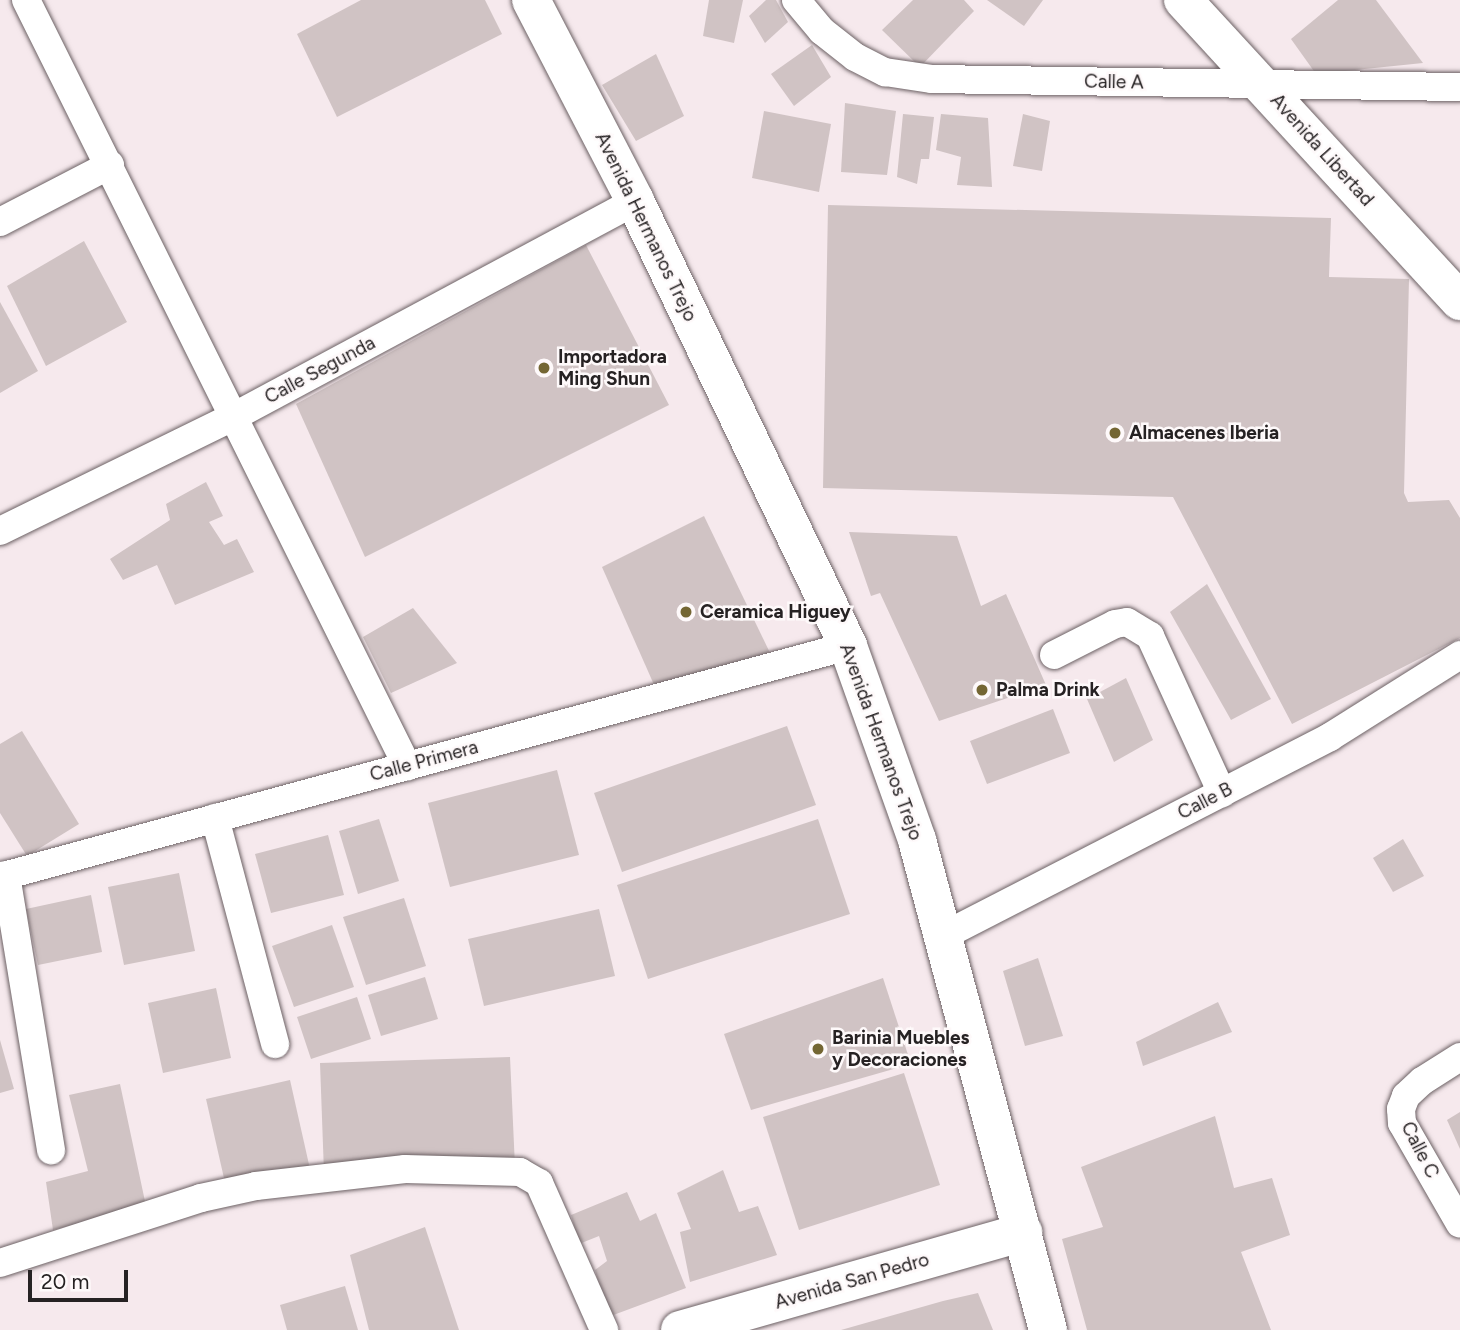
<!DOCTYPE html>
<style>
body{margin:0}
#map{position:relative;width:1460px;height:1330px;overflow:hidden;background:#f6e9ed;font-family:Figtree,sans-serif}
div>[style]{position:absolute}
[style*='--x']{left:calc(var(--x)*1px);top:calc(var(--y)*1px);width:calc(var(--w)*1px);rotate:calc(var(--a)*1deg)}
.building>*{inset:0;background:#d0c3c4}
.roads{filter:drop-shadow(0 0 2px #6c6164) drop-shadow(0 0 2px #6c6164)}
.street>*{height:28px;margin:-14px;padding:0 14px;transform-origin:14px;border-radius:14px;background:#fff}
.secondary>*{height:38px;margin:-19px;padding:0 19px;transform-origin:19px;border-radius:19px;background:#fff}
.primary>*{height:38px;margin:-19px;padding:0 19px;transform-origin:19px;border-radius:19px;background:#fff}
.dots>*{width:19px;height:19px;translate:-50% -50%;box-sizing:border-box;border:4px solid #fef9fa;border-radius:50%}
span{translate:-50% -50%;white-space:nowrap;text-align:center;line-height:1.15;-webkit-text-stroke:5px #fef9fa;paint-order:stroke}
.street-label{font-size:19px;color:#262223}
.poi-label{font-size:19px;color:#262223;font-weight:700}
.left{translate:0 -50%;text-align:left}
.scale{position:absolute;left:28px;top:1270px;width:100px;height:32px;box-sizing:border-box;border:4px solid #262223;border-top:0;padding-left:9px;font-size:21px;line-height:24px;white-space:nowrap;color:#262223;-webkit-text-stroke:5px #fef9fa;paint-order:stroke}
</style>
<div id="map">
<div class="building">
<div style="clip-path:polygon(361px 0,485px 0,502px 34px,337px 117px,297px 34px)"></div>
<div style="clip-path:polygon(709px 0,743px 0,734px 43px,703px 36px)"></div>
<div style="clip-path:polygon(766px 0,776px 0,788px 22px,765px 43px,749px 16px)"></div>
<div style="clip-path:polygon(913px 0,964px 0,974px 11px,920px 67px,882px 30px)"></div>
<div style="clip-path:polygon(987px 0,1043px 0,1024px 26px)"></div>
<div style="clip-path:polygon(1338px 0,1376px 0,1423px 63px,1316px 74px,1291px 39px)"></div>
<div style="clip-path:polygon(812px 45px,831px 77px,794px 106px,771px 74px)"></div>
<div style="clip-path:polygon(656px 54px,684px 116px,636px 141px,602px 85px)"></div>
<div style="clip-path:polygon(845px 103px,896px 111px,887px 175px,841px 172px)"></div>
<div style="clip-path:polygon(764px 111px,831px 124px,819px 192px,752px 178px)"></div>
<div style="clip-path:polygon(903px 114px,934px 117px,929px 159px,921px 159px,917px 184px,897px 177px)"></div>
<div style="clip-path:polygon(941px 114px,988px 118px,992px 187px,957px 185px,961px 157px,936px 150px)"></div>
<div style="clip-path:polygon(1023px 114px,1050px 121px,1042px 171px,1013px 166px)"></div>
<div style="clip-path:polygon(828px 205px,1331px 218px,1329px 277px,1409px 279px,1404px 493px,1408px 502px,1449px 500px,1460px 518px,1460px 638px,1292px 724px,1173px 497px,823px 488px)"></div>
<div style="clip-path:polygon(84px 241px,127px 322px,46px 366px,7px 286px)"></div>
<div style="clip-path:polygon(586px 245px,669px 405px,365px 557px,296px 404px)"></div>
<div style="clip-path:polygon(0 302px,38px 371px,0 393px)"></div>
<div style="clip-path:polygon(206px 482px,223px 516px,209px 522px,224px 545px,237px 539px,254px 572px,175px 605px,157px 565px,123px 580px,110px 559px,170px 520px,166px 504px)"></div>
<div style="clip-path:polygon(704px 516px,772px 657px,655px 687px,602px 567px)"></div>
<div style="clip-path:polygon(849px 532px,957px 536px,981px 606px,1006px 594px,1046px 685px,939px 721px,880px 593px,871px 596px)"></div>
<div style="clip-path:polygon(1207px 584px,1271px 699px,1231px 720px,1170px 612px)"></div>
<div style="clip-path:polygon(413px 608px,457px 663px,391px 693px,363px 637px)"></div>
<div style="clip-path:polygon(1126px 678px,1153px 740px,1114px 762px,1087px 699px)"></div>
<div style="clip-path:polygon(1053px 709px,1070px 753px,987px 784px,970px 741px)"></div>
<div style="clip-path:polygon(787px 726px,816px 805px,622px 872px,594px 793px)"></div>
<div style="clip-path:polygon(22px 731px,79px 824px,27px 856px,0 813px,0 744px)"></div>
<div style="clip-path:polygon(557px 770px,579px 855px,450px 887px,428px 803px)"></div>
<div style="clip-path:polygon(379px 819px,399px 881px,358px 894px,339px 831px)"></div>
<div style="clip-path:polygon(818px 819px,850px 914px,648px 979px,617px 885px)"></div>
<div style="clip-path:polygon(328px 835px,344px 895px,271px 913px,255px 854px)"></div>
<div style="clip-path:polygon(1403px 839px,1424px 876px,1393px 892px,1373px 858px)"></div>
<div style="clip-path:polygon(179px 873px,195px 951px,124px 965px,108px 887px)"></div>
<div style="clip-path:polygon(91px 895px,102px 952px,38px 965px,26px 909px)"></div>
<div style="clip-path:polygon(404px 898px,426px 966px,366px 985px,343px 917px)"></div>
<div style="clip-path:polygon(599px 909px,615px 976px,484px 1006px,468px 939px)"></div>
<div style="clip-path:polygon(332px 925px,354px 987px,294px 1007px,272px 946px)"></div>
<div style="clip-path:polygon(1038px 958px,1063px 1036px,1025px 1046px,1003px 971px)"></div>
<div style="clip-path:polygon(425px 977px,438px 1019px,381px 1036px,368px 995px)"></div>
<div style="clip-path:polygon(883px 978px,911px 1064px,751px 1110px,724px 1034px)"></div>
<div style="clip-path:polygon(216px 988px,231px 1058px,163px 1073px,148px 1003px)"></div>
<div style="clip-path:polygon(357px 997px,371px 1039px,311px 1059px,297px 1017px)"></div>
<div style="clip-path:polygon(1218px 1002px,1232px 1032px,1143px 1066px,1136px 1042px)"></div>
<div style="clip-path:polygon(0 1040px,14px 1089px,0 1093px)"></div>
<div style="clip-path:polygon(510px 1057px,515px 1167px,324px 1173px,320px 1063px)"></div>
<div style="clip-path:polygon(904px 1073px,940px 1185px,799px 1230px,763px 1117px)"></div>
<div style="clip-path:polygon(290px 1080px,310px 1169px,226px 1187px,206px 1099px)"></div>
<div style="clip-path:polygon(120px 1084px,146px 1206px,53px 1230px,46px 1182px,88px 1171px,69px 1095px)"></div>
<div style="clip-path:polygon(1460px 1112px,1460px 1149px,1447px 1120px)"></div>
<div style="clip-path:polygon(1215px 1116px,1234px 1188px,1272px 1178px,1290px 1235px,1241px 1252px,1271px 1330px,1087px 1330px,1062px 1239px,1103px 1227px,1081px 1167px)"></div>
<div style="clip-path:polygon(723px 1170px,739px 1212px,758px 1206px,777px 1255px,690px 1282px,680px 1232px,691px 1229px,677px 1193px)"></div>
<div style="clip-path:polygon(627px 1192px,640px 1221px,656px 1213px,686px 1288px,608px 1317px,595px 1270px,607px 1261px,599px 1236px,579px 1244px,571px 1215px)"></div>
<div style="clip-path:polygon(425px 1227px,459px 1330px,369px 1330px,350px 1255px)"></div>
<div style="clip-path:polygon(345px 1286px,358px 1330px,287px 1330px,280px 1305px)"></div>
<div style="clip-path:polygon(978px 1293px,993px 1330px,841px 1330px,943px 1301px)"></div>
</div>
<div class="roads">
<div class="street">
<div style="--x:26;--y:0;--w:856;--a:63.55"></div>
<div style="--x:796;--y:0;--w:40;--a:50"></div>
<div style="--x:822;--y:31;--w:42;--a:38.2"></div>
<div style="--x:855;--y:57;--w:34;--a:27"></div>
<div style="--x:885;--y:72;--w:48;--a:8.5"></div>
<div style="--x:932;--y:79;--w:528;--a:0.87"></div>
<div style="--x:0;--y:222;--w:124;--a:-27.4"></div>
<div style="--x:0;--y:531;--w:259;--a:-26.1"></div>
<div style="--x:233;--y:417;--w:456;--a:-28.2"></div>
<div style="--x:1054;--y:655;--w:68;--a:-26.9"></div>
<div style="--x:1115;--y:624;--w:12;--a:-9"></div>
<div style="--x:1127;--y:622;--w:27;--a:31"></div>
<div style="--x:1150;--y:636;--w:173;--a:65.4"></div>
<div style="--x:215;--y:818;--w:234;--a:75.1"></div>
<div style="--x:6;--y:875;--w:279;--a:80.7"></div>
<div style="--x:0;--y:877;--w:879;--a:-15.24"></div>
<div style="--x:943;--y:936;--w:435;--a:-27.2"></div>
<div style="--x:1330;--y:737;--w:154;--a:-32.2"></div>
<div style="--x:1460;--y:1057;--w:45;--a:147.7"></div>
<div style="--x:1422;--y:1081;--w:22;--a:137"></div>
<div style="--x:1406;--y:1096;--w:14;--a:111"></div>
<div style="--x:1401;--y:1109;--w:14;--a:86"></div>
<div style="--x:1402;--y:1123;--w:116;--a:60.1"></div>
<div style="--x:0;--y:1263;--w:211;--a:-17.9"></div>
<div style="--x:201;--y:1198;--w:56;--a:-12.3"></div>
<div style="--x:256;--y:1186;--w:150;--a:-6.5"></div>
<div style="--x:405;--y:1169;--w:115;--a:1.5"></div>
<div style="--x:520;--y:1172;--w:22;--a:30"></div>
<div style="--x:539;--y:1183;--w:161;--a:66.1"></div>
</div>
<div class="secondary">
<div style="--x:1183;--y:0;--w:409;--a:47.4"></div>
<div style="--x:680;--y:1330;--w:357;--a:-15.9"></div>
</div>
<div class="primary">
<div style="--x:531;--y:0;--w:226;--a:62.6"></div>
<div style="--x:635;--y:201;--w:493;--a:64.4"></div>
<div style="--x:848;--y:646;--w:206;--a:70.4"></div>
<div style="--x:917;--y:840;--w:507;--a:75.03"></div>
</div>
</div>
<div class="dots">
<div style="left:544px;top:368px;background:#746633"></div>
<div style="left:1115px;top:433px;background:#746633"></div>
<div style="left:686px;top:612px;background:#746633"></div>
<div style="left:982px;top:690px;background:#746633"></div>
<div style="left:818px;top:1049px;background:#746633"></div>
</div>
<div class="street-label">
<span style="left:1114px;top:82px;rotate:1deg">Calle A</span>
<span style="left:1322px;top:150px;rotate:48deg">Avenida Libertad</span>
<span style="left:646px;top:227px;rotate:64deg">Avenida Hermanos Trejo</span>
<span style="left:320px;top:370px;rotate:-28deg">Calle Segunda</span>
<span style="left:881px;top:742px;rotate:70deg">Avenida Hermanos Trejo</span>
<span style="left:424px;top:761px;rotate:-15deg">Calle Primera</span>
<span style="left:1205px;top:801px;rotate:-27deg">Calle B</span>
<span style="left:1420px;top:1150px;rotate:63deg">Calle C</span>
<span style="left:852px;top:1281px;rotate:-16deg">Avenida San Pedro</span>
</div>
<div class="poi-label">
<span class="left" style="left:558px;top:368px">Importadora<br>Ming Shun</span>
<span class="left" style="left:1129px;top:433px">Almacenes Iberia</span>
<span class="left" style="left:700px;top:612px">Ceramica Higuey</span>
<span class="left" style="left:996px;top:690px">Palma Drink</span>
<span class="left" style="left:832px;top:1049px">Barinia Muebles<br>y Decoraciones</span>
</div>
<div class="scale">20 m</div>
</div>
